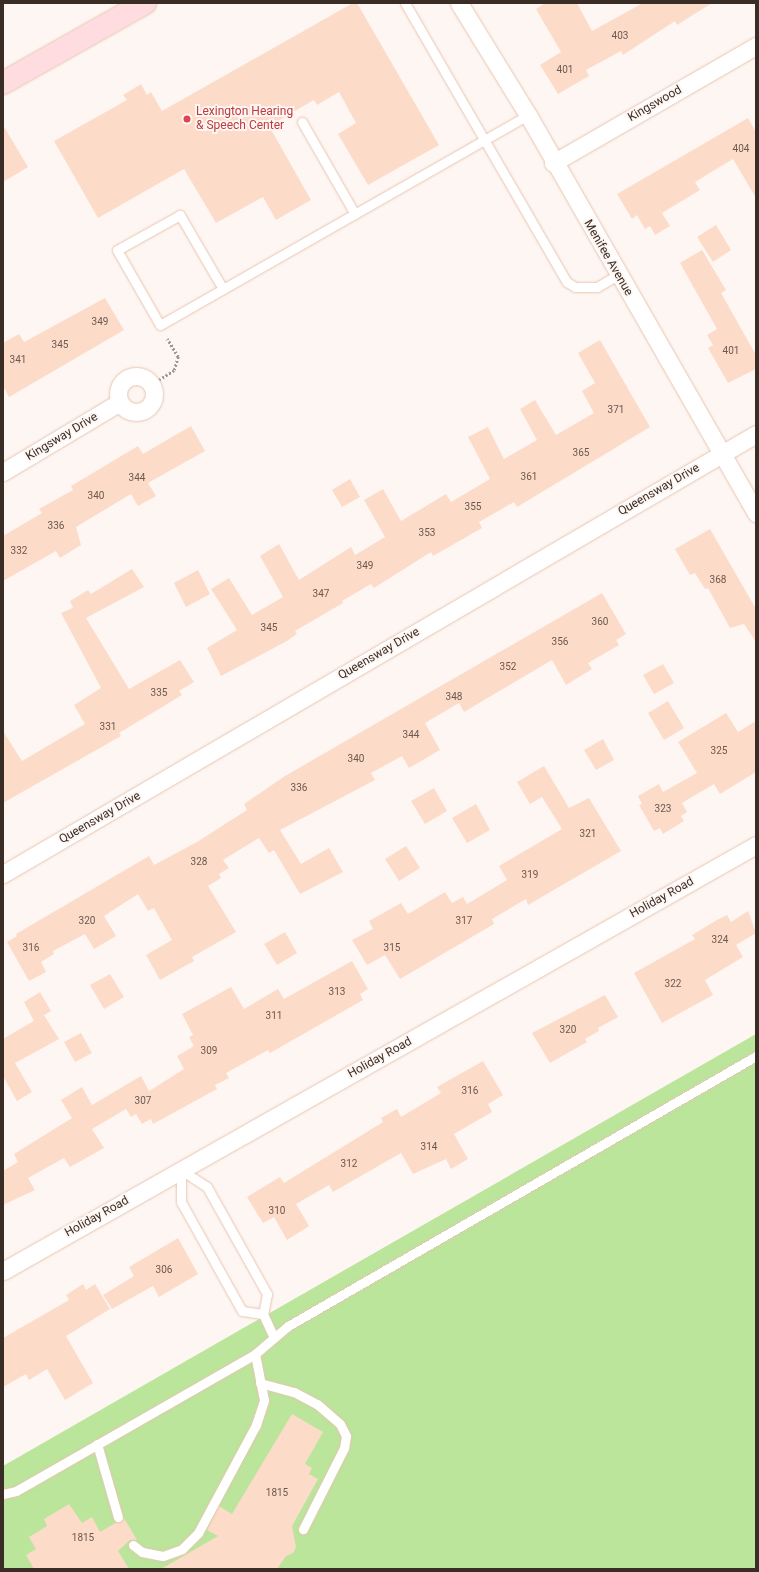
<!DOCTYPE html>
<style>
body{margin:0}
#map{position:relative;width:759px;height:1572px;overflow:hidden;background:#fef6f2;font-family:Roboto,sans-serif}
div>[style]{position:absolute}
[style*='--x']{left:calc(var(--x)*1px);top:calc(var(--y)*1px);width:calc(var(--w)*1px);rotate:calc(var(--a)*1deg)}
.green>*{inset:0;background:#bae59b}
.building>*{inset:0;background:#fddbc9}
.path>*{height:2.5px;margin-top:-1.25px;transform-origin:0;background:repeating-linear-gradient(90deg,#a19791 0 2px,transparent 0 4px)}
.roads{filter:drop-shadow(0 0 1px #e8c5b2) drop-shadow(0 0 1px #e8c5b2)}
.lane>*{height:9px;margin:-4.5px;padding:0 4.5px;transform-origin:4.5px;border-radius:4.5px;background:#fff}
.street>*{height:17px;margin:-8.5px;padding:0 8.5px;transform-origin:8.5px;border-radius:8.5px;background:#fff}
.street>.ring{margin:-8.5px;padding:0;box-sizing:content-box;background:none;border:17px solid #fff;border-radius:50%}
.secondary>*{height:22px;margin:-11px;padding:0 11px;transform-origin:11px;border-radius:11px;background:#fedce0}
.dots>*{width:11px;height:11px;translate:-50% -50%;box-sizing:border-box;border:2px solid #fef6f2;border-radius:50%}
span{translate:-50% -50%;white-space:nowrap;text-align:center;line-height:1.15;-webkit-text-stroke:4px #fef6f2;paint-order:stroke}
.number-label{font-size:10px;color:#6b584e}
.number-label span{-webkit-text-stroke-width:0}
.street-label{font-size:12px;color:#3a2d25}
.health-label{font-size:12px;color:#be3a42}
.left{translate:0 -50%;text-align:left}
.frame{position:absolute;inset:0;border:4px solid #3a2d25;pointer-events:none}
</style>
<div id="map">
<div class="green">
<div style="clip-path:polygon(756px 1034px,756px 1569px,3px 1569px,3px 1466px)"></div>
</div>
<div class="building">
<div style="clip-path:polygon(353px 3px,357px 3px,439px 145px,368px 185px,338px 134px,356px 123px,339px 92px,317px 105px,314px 100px,269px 126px,311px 200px,276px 220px,263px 197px,216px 223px,184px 169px,98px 218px,54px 141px,127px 100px,123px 95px,141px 84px,147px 95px,151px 92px,162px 111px)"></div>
<div style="clip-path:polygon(545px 3px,577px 3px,592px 31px,643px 3px,712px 3px,677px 25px,675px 21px,623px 55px,621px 51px,586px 70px,589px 76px,558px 94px,540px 65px,561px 52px,536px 9px)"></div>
<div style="clip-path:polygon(748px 118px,756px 132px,756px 198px,733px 159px,695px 182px,700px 190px,662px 213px,670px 226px,655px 235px,650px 226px,645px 229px,637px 215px,632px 219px,617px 194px)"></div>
<div style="clip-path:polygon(3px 125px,28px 167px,3px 182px)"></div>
<div style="clip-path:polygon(716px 225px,731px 250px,713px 262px,697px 237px)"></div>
<div style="clip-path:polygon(702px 250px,726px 290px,721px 293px,756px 355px,756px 369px,728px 383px,708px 348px,713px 345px,707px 335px,717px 329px,680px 263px)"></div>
<div style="clip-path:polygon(105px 298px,124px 330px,9px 397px,3px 386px,3px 343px,19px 334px,24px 342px)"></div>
<div style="clip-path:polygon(600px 340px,650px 427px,517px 507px,514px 502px,479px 522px,482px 528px,433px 556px,431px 552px,374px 588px,371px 584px,342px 601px,343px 603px,295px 631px,297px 634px,287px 641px,221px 676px,207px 648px,237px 630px,211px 589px,229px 578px,252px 615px,283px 597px,260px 556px,279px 544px,299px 580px,351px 547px,355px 555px,385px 537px,364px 500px,383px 489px,401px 521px,446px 494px,451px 502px,490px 479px,468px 437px,488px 427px,504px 459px,537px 440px,520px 409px,535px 400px,556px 435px,594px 413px,582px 391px,595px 383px,578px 353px)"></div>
<div style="clip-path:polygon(191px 426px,205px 451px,148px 483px,156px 496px,138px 506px,131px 494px,76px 527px,81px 545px,60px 558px,56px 551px,3px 581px,3px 536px,42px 513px,39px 509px,73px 490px,71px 486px,138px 446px,143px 454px)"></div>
<div style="clip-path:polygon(350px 479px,360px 497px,342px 507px,332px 490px)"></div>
<div style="clip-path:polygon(710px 529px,756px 609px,756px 642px,744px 624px,730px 628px,708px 588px,705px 589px,695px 573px,690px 575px,675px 549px)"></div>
<div style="clip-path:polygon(132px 569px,144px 587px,86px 618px,129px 689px,180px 660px,194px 682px,179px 691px,182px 695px,119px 733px,121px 736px,3px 803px,3px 731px,22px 761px,85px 724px,74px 705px,101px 688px,61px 613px,73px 608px,70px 601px,88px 590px,91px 594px)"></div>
<div style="clip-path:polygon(198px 570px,210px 594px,186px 607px,174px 583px)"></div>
<div style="clip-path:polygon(602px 593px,626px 634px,616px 640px,619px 645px,588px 663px,592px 669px,566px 685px,552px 660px,464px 712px,459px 703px,425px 723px,440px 750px,409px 768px,402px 756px,371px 773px,375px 780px,280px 830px,301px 864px,329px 848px,343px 872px,300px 894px,274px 850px,269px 853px,259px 838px,223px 860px,229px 868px,219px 874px,221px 878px,208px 886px,236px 932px,192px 957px,194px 961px,160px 980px,146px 955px,172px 940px,154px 908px,148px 911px,138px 894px,104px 916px,116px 936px,94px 949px,85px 934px,53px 951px,54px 954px,41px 962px,46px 972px,29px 981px,7px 942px,17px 936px,16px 934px,149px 856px,154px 865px,197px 842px,247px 810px,244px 804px,285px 776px)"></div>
<div style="clip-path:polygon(663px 664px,674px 683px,654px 694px,643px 675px)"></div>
<div style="clip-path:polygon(668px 701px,684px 728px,664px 740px,648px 713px)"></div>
<div style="clip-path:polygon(726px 713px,738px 732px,756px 721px,756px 772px,720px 794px,714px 784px,682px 803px,687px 812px,681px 816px,684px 821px,663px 834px,660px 828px,654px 831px,639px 805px,642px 804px,638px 796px,659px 784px,663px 792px,697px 773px,678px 742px)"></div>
<div style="clip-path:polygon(603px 739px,614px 760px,596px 770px,584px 750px)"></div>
<div style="clip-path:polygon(544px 766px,569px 808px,589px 798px,621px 851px,528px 905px,526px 899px,492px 919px,494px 924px,400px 979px,385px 955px,367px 965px,352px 940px,373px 929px,369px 921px,401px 903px,408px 914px,445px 892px,452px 903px,463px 897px,467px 904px,507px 880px,499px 866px,562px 829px,542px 797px,530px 804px,517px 782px)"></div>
<div style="clip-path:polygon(434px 788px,447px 811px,425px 824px,411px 801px)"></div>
<div style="clip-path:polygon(476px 804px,490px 830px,467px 843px,452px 818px)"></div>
<div style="clip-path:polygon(406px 846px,420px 868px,399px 881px,385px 859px)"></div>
<div style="clip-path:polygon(748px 911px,756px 933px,736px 945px,743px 957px,705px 980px,713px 995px,662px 1023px,634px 973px,695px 939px,692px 935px,717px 920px,727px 915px,731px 922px)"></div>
<div style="clip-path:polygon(285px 932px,297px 953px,277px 965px,264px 944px)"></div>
<div style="clip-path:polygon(352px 961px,368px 989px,360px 994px,363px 1000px,270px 1053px,268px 1050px,226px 1073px,229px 1078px,215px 1085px,217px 1089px,153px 1124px,151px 1119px,142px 1124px,136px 1114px,131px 1117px,126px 1109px,92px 1129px,104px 1148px,70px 1167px,64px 1158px,28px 1178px,35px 1190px,3px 1205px,3px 1171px,18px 1162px,14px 1154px,72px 1118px,61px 1100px,82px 1087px,92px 1105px,141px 1076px,149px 1091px,184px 1069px,177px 1056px,194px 1046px,189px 1037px,193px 1035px,182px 1014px,231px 987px,244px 1009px,278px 989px,284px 999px)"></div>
<div style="clip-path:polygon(110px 974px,124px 997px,104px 1009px,90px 985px)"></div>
<div style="clip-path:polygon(40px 992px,51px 1011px,34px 1021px,24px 1002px)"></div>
<div style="clip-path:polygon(605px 995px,618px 1017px,598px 1028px,599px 1031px,585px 1039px,587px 1042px,550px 1063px,532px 1033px)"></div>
<div style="clip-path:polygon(44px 1015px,59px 1039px,15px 1063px,32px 1092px,17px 1101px,3px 1076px,3px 1039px)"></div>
<div style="clip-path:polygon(81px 1033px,92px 1053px,75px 1062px,64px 1042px)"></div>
<div style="clip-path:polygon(483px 1061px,503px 1095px,488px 1104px,492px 1112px,454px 1134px,468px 1159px,451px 1169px,446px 1159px,413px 1174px,401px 1153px,333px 1192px,329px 1185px,296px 1204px,309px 1226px,287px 1240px,274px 1217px,263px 1223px,247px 1197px,280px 1177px,284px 1183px,383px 1122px,381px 1118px,397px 1109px,401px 1117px,441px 1093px,437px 1087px)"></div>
<div style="clip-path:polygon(178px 1238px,198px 1274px,159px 1297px,153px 1286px,112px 1309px,103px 1295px,134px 1276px,129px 1267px)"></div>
<div style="clip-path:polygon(83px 1284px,86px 1290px,95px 1284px,110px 1309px,66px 1336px,93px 1383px,65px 1400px,47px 1369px,29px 1380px,26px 1374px,3px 1387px,3px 1338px,69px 1300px,66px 1295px)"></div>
<div style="clip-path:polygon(292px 1414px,323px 1432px,305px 1464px,312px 1468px,309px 1474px,318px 1479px,292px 1526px,296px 1547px,293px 1553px,286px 1556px,277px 1569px,161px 1569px,218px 1536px,207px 1530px,219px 1506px,232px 1514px)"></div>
<div style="clip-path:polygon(69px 1504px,82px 1523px,92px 1517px,100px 1532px,124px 1518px,137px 1540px,130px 1540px,118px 1551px,129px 1569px,34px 1569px,26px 1555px,36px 1549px,29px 1537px,47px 1526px,44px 1519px)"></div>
</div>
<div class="path">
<div style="--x:152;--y:384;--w:26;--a:-32"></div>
<div style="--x:174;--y:370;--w:14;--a:-73"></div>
<div style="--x:178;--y:357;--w:21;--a:-121"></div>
</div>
<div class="roads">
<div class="lane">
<div style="--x:405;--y:3;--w:323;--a:59.9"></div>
<div style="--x:567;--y:282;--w:9;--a:32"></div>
<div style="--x:575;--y:287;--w:22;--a:0"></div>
<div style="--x:597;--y:287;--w:24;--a:-30"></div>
<div style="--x:302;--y:122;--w:106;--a:60.1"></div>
<div style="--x:223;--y:289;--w:86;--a:-120.2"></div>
<div style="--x:180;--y:215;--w:72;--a:150.9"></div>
<div style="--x:117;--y:250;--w:86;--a:60.2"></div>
<div style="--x:160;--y:325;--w:424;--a:-29.7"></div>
<div style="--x:181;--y:1170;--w:31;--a:33"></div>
<div style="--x:207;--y:1187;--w:123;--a:60.7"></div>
<div style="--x:267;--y:1294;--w:20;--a:101"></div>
<div style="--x:263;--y:1314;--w:21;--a:-172"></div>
<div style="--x:242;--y:1311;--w:125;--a:-119.2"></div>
<div style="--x:181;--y:1202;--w:32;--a:-90"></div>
<div style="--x:263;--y:1314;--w:26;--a:65"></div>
<div style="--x:260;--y:1383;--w:35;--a:15"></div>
<div style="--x:294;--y:1392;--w:26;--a:28"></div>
<div style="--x:317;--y:1404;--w:30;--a:41"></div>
<div style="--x:340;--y:1424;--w:13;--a:63"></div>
<div style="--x:346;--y:1436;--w:12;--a:99"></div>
<div style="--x:344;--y:1448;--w:91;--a:116.8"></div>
<div style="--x:97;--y:1444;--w:76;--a:74"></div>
<div style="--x:3;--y:1494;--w:13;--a:-13"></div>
<div style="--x:16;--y:1491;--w:275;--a:-29.8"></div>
<div style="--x:255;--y:1354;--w:43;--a:-40.3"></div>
<div style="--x:288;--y:1326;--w:540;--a:-29.98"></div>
<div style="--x:133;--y:1545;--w:11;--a:38"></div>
<div style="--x:142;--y:1552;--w:21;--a:11"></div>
<div style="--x:163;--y:1556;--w:20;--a:-20"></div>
<div style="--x:182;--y:1549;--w:23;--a:-45"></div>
<div style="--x:198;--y:1533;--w:123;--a:-61.8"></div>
<div style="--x:256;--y:1425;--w:26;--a:-72"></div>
<div style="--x:264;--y:1400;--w:47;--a:-101.1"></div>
</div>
<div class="street">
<div style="--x:459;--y:3;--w:132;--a:58.4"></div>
<div style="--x:528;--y:115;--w:459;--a:60.2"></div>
<div style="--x:553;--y:163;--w:234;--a:-30"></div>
<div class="ring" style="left:118px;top:376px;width:19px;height:19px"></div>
<div style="--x:3;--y:472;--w:136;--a:-30.9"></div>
<div style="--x:3;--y:874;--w:872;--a:-30.3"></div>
<div style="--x:3;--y:1271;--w:865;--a:-29.5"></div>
</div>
<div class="secondary">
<div style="--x:3;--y:83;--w:163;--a:-29.4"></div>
</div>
</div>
<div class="dots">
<div style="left:187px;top:119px;background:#e0444e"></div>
</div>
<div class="number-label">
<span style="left:620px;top:36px">403</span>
<span style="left:565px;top:70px">401</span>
<span style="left:741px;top:149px">404</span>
<span style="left:100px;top:322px">349</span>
<span style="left:60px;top:345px">345</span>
<span style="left:731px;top:351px">401</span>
<span style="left:18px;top:360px">341</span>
<span style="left:616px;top:410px">371</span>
<span style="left:581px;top:453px">365</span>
<span style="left:529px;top:477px">361</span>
<span style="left:137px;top:478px">344</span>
<span style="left:96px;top:496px">340</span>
<span style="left:473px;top:507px">355</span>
<span style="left:56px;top:526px">336</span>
<span style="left:427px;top:533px">353</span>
<span style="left:19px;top:551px">332</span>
<span style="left:365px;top:566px">349</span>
<span style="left:718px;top:580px">368</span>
<span style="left:321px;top:594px">347</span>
<span style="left:600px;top:622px">360</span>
<span style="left:269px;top:628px">345</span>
<span style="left:560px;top:642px">356</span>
<span style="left:508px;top:667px">352</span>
<span style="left:159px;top:693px">335</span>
<span style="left:454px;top:697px">348</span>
<span style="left:108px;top:727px">331</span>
<span style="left:411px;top:735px">344</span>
<span style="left:719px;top:751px">325</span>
<span style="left:356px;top:759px">340</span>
<span style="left:299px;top:788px">336</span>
<span style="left:663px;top:809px">323</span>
<span style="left:588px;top:834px">321</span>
<span style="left:199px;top:862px">328</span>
<span style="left:530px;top:875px">319</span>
<span style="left:87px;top:921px">320</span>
<span style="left:464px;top:921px">317</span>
<span style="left:720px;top:940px">324</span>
<span style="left:31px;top:948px">316</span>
<span style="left:392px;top:948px">315</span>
<span style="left:673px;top:984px">322</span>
<span style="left:337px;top:992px">313</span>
<span style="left:274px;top:1016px">311</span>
<span style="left:568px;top:1030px">320</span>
<span style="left:209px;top:1051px">309</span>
<span style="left:470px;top:1091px">316</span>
<span style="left:143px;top:1101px">307</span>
<span style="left:429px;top:1147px">314</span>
<span style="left:349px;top:1164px">312</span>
<span style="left:277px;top:1211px">310</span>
<span style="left:164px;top:1270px">306</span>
<span style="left:277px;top:1493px">1815</span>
<span style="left:83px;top:1538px">1815</span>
</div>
<div class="street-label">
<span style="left:655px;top:104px;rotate:-30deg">Kingswood</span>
<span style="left:608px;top:258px;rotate:60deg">Menifee Avenue</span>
<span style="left:62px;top:437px;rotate:-31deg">Kingsway Drive</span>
<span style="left:659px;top:490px;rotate:-30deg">Queensway Drive</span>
<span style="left:379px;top:654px;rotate:-30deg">Queensway Drive</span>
<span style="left:100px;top:818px;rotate:-30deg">Queensway Drive</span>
<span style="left:662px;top:898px;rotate:-29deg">Holiday Road</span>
<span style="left:380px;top:1058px;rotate:-29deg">Holiday Road</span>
<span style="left:97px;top:1217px;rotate:-29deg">Holiday Road</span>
</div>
<div class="health-label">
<span class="left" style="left:196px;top:119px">Lexington Hearing<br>&amp; Speech Center</span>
</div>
<div class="frame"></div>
</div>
